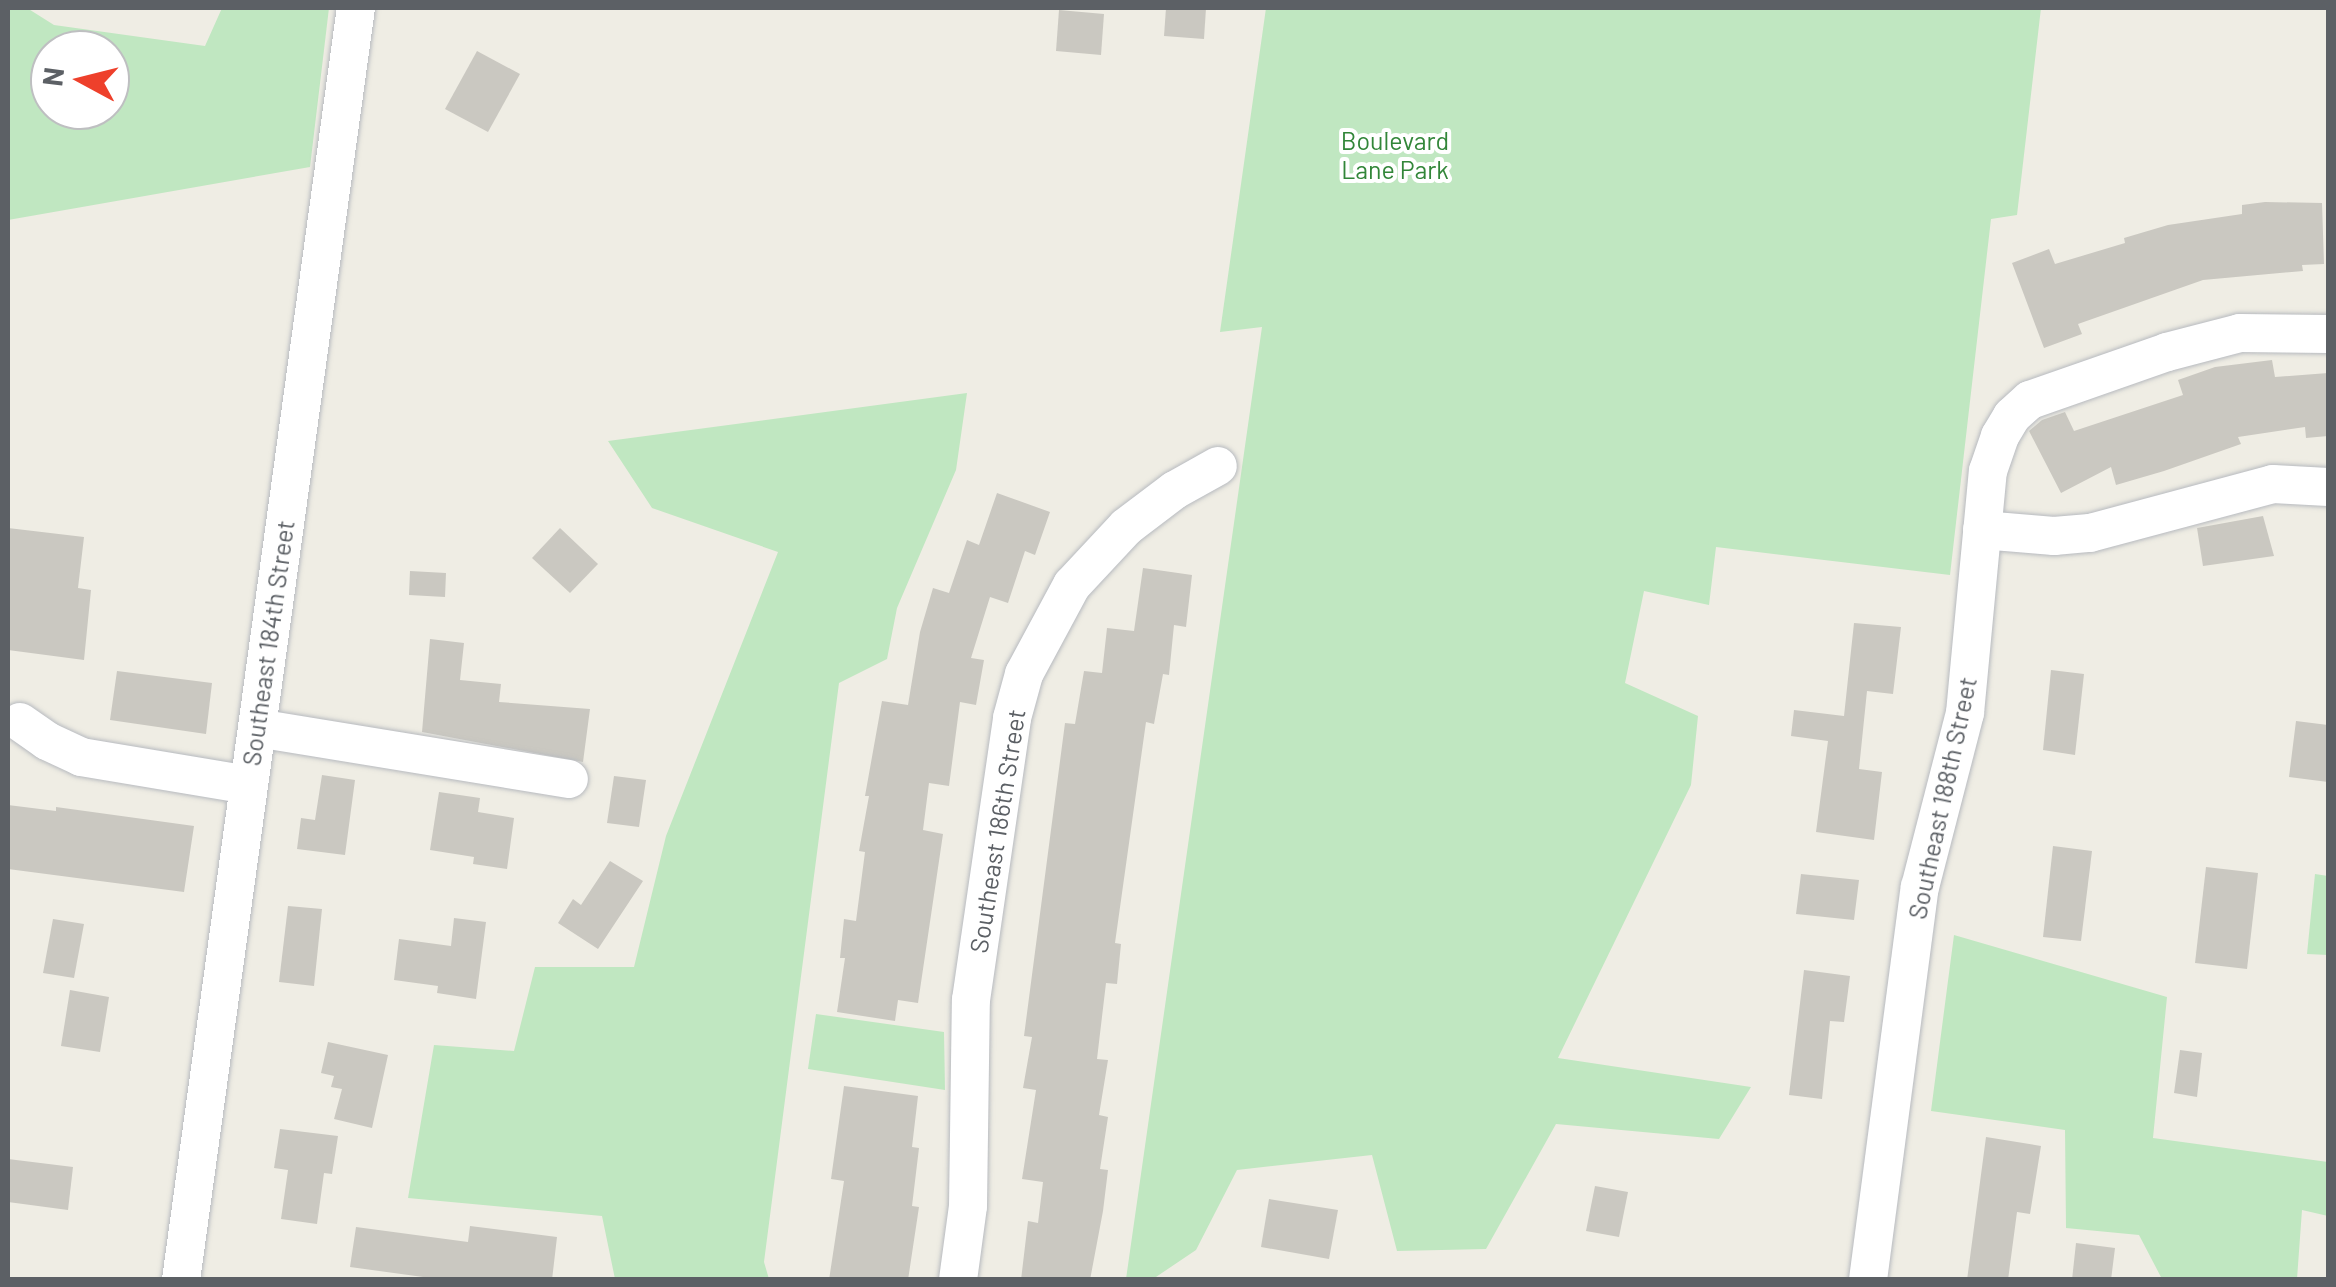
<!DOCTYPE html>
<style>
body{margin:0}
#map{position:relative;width:2336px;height:1287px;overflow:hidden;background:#efede4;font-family:Barlow,sans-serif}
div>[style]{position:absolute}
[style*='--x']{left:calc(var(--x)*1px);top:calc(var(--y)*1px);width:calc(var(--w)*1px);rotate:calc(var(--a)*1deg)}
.green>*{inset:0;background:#c0e7c1}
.building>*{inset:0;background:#cac8c1}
.roads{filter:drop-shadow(0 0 2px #b7babf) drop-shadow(0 0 2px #b7babf)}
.minor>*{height:38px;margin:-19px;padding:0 19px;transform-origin:19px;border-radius:19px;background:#fff}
span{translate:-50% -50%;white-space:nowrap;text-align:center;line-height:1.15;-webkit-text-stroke:8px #fff;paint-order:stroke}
.park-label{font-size:25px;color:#328639}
.street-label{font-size:25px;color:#5c6065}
.frame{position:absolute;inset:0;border:10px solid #5c6065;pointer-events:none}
.north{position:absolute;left:30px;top:30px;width:100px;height:100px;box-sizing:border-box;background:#fff;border:2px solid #bebfc1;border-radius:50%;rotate:277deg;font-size:28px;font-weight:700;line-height:40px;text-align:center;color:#5c6065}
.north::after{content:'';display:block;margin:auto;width:35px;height:45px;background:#ee402b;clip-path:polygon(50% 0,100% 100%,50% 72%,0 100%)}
</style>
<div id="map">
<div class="green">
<div style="clip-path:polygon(evenodd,8px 8px,27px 8px,54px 25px,205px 46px,222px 8px,329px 8px,310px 167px,8px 220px,8px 8px,110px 50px,110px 110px,50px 110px,50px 50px,110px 50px)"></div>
<div style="clip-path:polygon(1266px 8px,2041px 8px,2017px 215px,1991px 219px,1950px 575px,1716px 547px,1709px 605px,1644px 591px,1625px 683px,1698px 716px,1691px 785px,1558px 1058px,1751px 1087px,1719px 1139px,1556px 1124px,1486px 1249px,1397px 1251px,1372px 1155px,1237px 1170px,1196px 1250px,1153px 1279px,1126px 1279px,1262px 327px,1220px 332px)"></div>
<div style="clip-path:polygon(967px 393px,956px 470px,897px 608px,887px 659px,839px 683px,764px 1262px,769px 1279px,615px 1279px,602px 1216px,408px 1198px,434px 1045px,514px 1051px,535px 967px,634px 967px,666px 836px,778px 552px,652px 508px,608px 441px)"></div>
<div style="clip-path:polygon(2315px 874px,2328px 876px,2328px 955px,2307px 954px)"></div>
<div style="clip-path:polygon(1954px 935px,2167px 997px,2153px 1138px,2328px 1162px,2328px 1216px,2302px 1210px,2297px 1279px,2162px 1279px,2139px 1235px,2066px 1228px,2065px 1130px,1931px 1111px)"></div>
<div style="clip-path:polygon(816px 1014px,944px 1032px,945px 1090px,808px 1069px)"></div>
</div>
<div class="building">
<div style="clip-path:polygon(1166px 8px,1206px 8px,1204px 39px,1164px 36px)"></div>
<div style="clip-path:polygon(1059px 10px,1104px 14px,1101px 55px,1056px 51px)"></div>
<div style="clip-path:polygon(477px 51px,520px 74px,488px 132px,445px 109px)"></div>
<div style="clip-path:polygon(2265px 202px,2322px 203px,2324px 264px,2302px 265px,2303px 271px,2203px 280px,2078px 324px,2082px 334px,2044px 348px,2012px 263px,2049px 249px,2055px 264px,2125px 243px,2124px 238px,2168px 225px,2242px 214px,2242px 205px)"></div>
<div style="clip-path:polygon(2272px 360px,2275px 377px,2328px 373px,2328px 436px,2306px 438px,2305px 427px,2238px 437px,2241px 444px,2164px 471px,2116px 485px,2111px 467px,2061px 493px,2029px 431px,2042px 420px,2065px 412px,2074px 431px,2183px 395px,2178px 380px,2215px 367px)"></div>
<div style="clip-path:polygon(997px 493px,1050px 512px,1035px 555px,1025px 551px,1008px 603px,990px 597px,971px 658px,984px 660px,976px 705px,960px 702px,949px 786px,929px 783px,923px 830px,943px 834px,918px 1003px,898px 1000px,895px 1021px,837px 1012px,845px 958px,840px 958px,844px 919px,856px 921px,865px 852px,859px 851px,869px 796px,865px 796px,882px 701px,908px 705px,920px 632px,933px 588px,949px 593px,967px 540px,979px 545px)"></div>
<div style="clip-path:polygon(2263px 516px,2274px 556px,2203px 566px,2197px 528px)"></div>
<div style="clip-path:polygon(8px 528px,84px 537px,78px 588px,91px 590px,84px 660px,8px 650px)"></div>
<div style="clip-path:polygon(560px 528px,598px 564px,570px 593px,532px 558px)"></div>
<div style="clip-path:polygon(1143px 568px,1192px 575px,1186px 627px,1174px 625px,1169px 675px,1163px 674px,1154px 724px,1146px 722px,1115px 943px,1121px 944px,1117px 984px,1106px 983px,1097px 1059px,1108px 1060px,1099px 1115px,1108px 1117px,1100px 1169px,1108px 1170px,1103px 1211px,1090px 1280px,1021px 1280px,1028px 1221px,1038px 1223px,1043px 1182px,1022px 1179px,1036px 1090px,1023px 1088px,1032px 1037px,1024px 1036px,1065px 723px,1075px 724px,1084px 671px,1102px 673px,1107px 628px,1134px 631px)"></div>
<div style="clip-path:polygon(410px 571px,446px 573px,445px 597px,409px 595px)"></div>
<div style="clip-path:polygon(1854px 623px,1901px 627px,1893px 694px,1867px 691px,1859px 769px,1882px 772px,1874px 840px,1816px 832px,1828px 741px,1791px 736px,1794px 710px,1844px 716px)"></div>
<div style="clip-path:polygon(430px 639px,464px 643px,460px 680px,501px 684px,499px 702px,590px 709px,583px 762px,422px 732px)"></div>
<div style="clip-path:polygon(2051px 670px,2084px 674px,2075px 755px,2043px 750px)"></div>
<div style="clip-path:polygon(117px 671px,212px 683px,206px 734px,110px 720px)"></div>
<div style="clip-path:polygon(2296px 721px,2328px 725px,2328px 782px,2289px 777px)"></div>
<div style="clip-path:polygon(322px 775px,355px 780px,345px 855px,297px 849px,301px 818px,315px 820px)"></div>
<div style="clip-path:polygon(614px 776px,646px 780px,639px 827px,607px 823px)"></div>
<div style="clip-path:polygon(439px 792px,480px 798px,478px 812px,514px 818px,507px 869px,473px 864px,474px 857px,430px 850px)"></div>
<div style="clip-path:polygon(8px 805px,56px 811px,56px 807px,194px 826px,184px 892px,8px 869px)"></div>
<div style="clip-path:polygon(2053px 846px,2092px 851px,2081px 941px,2043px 937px)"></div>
<div style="clip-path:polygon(610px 861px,643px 881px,598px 949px,558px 923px,573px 899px,581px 905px)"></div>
<div style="clip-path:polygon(2206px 867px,2258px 873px,2247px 969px,2195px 963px)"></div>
<div style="clip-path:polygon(1801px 874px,1859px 880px,1854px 920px,1796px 914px)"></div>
<div style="clip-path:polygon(288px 906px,322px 909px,314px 986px,279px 982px)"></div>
<div style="clip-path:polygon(454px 918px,486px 922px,476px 999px,437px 993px,438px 986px,394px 980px,399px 939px,451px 946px)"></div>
<div style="clip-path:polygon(53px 919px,84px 924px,74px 978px,43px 973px)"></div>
<div style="clip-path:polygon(1804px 970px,1850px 976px,1844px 1022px,1830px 1021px,1822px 1099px,1789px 1095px)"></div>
<div style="clip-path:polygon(70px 990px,109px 997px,100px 1052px,61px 1046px)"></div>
<div style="clip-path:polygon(328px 1042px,388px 1055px,372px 1128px,334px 1119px,342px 1089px,331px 1087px,334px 1076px,321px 1073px)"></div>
<div style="clip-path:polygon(2180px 1050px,2202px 1053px,2197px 1097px,2174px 1093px)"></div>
<div style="clip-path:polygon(844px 1086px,918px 1096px,912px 1147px,919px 1148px,912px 1206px,919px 1207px,908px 1280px,829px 1280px,844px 1181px,831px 1179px)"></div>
<div style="clip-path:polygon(280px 1129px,338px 1136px,332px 1174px,324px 1173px,317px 1224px,281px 1219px,288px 1170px,274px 1168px)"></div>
<div style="clip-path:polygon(1986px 1137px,2041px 1146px,2030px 1214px,2017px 1212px,2008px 1280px,1967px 1280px)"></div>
<div style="clip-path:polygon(8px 1159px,73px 1167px,68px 1210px,8px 1202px)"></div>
<div style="clip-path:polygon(1595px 1186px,1628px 1192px,1619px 1237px,1586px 1231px)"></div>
<div style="clip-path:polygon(1269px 1199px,1338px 1210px,1329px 1259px,1261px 1247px)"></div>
<div style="clip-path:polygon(470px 1226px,557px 1237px,552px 1280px,445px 1280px,350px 1267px,356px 1227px,468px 1242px)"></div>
<div style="clip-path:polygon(2076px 1243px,2115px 1248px,2111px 1280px,2072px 1280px)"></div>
</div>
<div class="roads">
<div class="minor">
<div style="--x:1982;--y:530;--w:72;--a:4.8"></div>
<div style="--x:2054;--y:536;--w:36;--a:-5"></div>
<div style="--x:2090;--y:533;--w:189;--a:-15"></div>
<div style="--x:2273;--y:484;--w:55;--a:3.1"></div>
<div style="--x:20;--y:722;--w:33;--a:35"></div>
<div style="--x:47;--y:741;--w:38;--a:25"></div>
<div style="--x:81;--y:757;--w:170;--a:9.5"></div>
<div style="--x:257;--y:728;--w:316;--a:9.3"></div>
<div style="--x:181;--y:1280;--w:1284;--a:-82.17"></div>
<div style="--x:958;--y:1280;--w:75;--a:-82.3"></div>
<div style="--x:968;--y:1206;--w:206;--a:-89.2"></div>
<div style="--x:971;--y:1000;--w:285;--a:-81.7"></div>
<div style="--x:1012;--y:718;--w:46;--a:-74.7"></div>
<div style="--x:1024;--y:674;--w:101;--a:-61.7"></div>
<div style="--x:1072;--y:585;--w:79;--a:-47"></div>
<div style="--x:1126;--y:527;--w:61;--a:-37.1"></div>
<div style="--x:1175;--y:490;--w:49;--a:-29.2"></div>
<div style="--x:1868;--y:1280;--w:396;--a:-82.5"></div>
<div style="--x:1920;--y:887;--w:180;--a:-75.5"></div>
<div style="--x:1965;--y:713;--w:243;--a:-84.6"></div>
<div style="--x:1988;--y:471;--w:37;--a:-71"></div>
<div style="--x:2000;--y:436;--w:23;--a:-59"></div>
<div style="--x:2012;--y:416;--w:24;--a:-42"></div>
<div style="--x:2030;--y:400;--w:145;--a:-19.3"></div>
<div style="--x:2167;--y:352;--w:75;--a:-14.6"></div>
<div style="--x:2240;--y:333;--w:88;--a:0.7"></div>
</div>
</div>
<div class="park-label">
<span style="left:1395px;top:155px">Boulevard<br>Lane Park</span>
</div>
<div class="street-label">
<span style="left:268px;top:643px;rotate:-82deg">Southeast 184th Street</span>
<span style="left:1942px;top:798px;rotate:-78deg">Southeast 188th Street</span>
<span style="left:997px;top:831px;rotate:-81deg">Southeast 186th Street</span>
</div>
<div class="frame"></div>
<div class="north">N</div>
</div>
